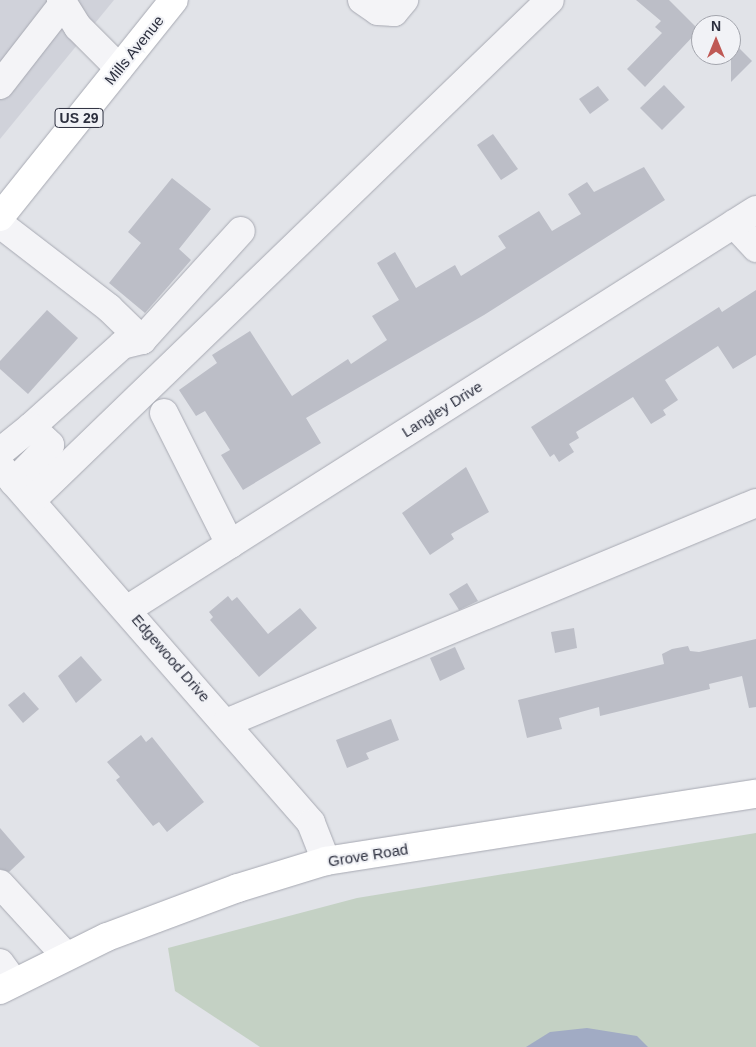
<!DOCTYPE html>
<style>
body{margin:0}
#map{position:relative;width:756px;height:1047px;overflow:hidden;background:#e1e3e8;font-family:Arial,sans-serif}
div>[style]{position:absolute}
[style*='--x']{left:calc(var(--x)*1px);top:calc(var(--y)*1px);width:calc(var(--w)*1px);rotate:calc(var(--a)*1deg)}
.built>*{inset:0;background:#d0d2da}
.green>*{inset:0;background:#c4d1c4}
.water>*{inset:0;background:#a1abc4}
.building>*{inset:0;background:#bcbec7}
.roads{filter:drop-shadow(0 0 1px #a7a9b2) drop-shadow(0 0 1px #a7a9b2)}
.minor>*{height:28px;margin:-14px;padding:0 14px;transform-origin:14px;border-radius:14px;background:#f4f4f7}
.major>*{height:28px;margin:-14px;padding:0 14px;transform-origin:14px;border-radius:14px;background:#fff}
span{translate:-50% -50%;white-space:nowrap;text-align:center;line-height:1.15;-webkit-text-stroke:4px #f1f2f6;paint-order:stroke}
.shield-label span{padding:1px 4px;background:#f1f2f6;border:1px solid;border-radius:4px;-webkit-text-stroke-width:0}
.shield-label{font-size:14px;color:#2c2f3e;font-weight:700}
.street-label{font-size:15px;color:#2c2f3e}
.north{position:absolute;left:691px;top:15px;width:50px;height:50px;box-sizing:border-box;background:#f1f2f6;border:1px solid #a2a4ac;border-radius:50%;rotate:0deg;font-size:14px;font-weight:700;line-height:20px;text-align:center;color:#2c2f3e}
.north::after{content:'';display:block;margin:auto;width:18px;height:22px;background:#bf5955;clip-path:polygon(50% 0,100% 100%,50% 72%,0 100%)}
</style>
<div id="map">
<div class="built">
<div style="clip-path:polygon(0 0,114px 0,0 139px)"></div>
</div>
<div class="green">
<div style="clip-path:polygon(756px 833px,756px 1047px,260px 1047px,175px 991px,168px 948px,357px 898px)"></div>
</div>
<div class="water">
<div style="clip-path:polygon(587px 1028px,637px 1036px,648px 1047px,526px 1047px,550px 1032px)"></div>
</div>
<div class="building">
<div style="clip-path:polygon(636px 0,669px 0,699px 30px,645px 87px,627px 69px,662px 33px,655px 27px,661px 21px)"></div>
<div style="clip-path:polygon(731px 40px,752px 61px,731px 82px)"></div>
<div style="clip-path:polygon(664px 85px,685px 107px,662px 130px,640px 108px)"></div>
<div style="clip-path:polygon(598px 86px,609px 100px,590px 114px,579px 99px)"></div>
<div style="clip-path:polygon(493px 134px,518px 169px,501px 180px,477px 145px)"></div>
<div style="clip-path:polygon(644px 167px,665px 200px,484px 315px,306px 418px,321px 443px,243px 490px,221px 455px,230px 450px,205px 411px,196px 416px,179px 390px,217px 363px,212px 355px,250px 331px,292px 396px,348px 359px,351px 364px,387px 340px,372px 316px,399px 300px,377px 263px,395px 252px,416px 288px,455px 265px,461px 276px,506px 248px,498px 236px,539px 211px,552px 231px,581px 214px,568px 194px,587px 182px,594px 192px)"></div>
<div style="clip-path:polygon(172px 178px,211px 209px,179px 249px,191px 260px,145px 313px,109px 283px,141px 243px,128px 232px)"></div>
<div style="clip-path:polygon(756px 290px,756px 355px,733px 369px,718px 346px,665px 380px,678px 400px,663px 410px,666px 415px,651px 424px,633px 397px,576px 432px,579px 438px,569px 444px,574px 452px,559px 462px,554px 454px,550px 457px,531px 427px,719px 307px,722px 312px)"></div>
<div style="clip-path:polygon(47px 310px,78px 338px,28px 394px,0 369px,0 361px)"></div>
<div style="clip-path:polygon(466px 467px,489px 512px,451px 534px,454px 539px,430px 555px,402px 513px)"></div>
<div style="clip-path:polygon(467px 583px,478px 601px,459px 610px,449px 594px)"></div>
<div style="clip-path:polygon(228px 596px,232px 601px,237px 597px,268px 634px,300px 608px,317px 628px,259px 677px,210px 620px,213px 617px,209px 612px)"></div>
<div style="clip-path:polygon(574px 628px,577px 648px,555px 653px,551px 632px)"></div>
<div style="clip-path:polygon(756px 639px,756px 707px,749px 708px,742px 676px,709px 684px,710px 689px,600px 716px,599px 707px,559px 718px,562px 729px,527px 738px,518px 700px,664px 664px,662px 654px,672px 649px,688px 646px,690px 651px,699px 652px)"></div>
<div style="clip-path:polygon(455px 647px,465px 669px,440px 681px,430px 658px)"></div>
<div style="clip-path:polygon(81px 656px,102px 680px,76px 703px,58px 676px)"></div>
<div style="clip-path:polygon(24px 692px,39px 709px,23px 723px,8px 705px)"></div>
<div style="clip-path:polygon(391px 719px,399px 740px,366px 753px,369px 759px,347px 768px,336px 740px)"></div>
<div style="clip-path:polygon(141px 735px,146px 742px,152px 737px,204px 802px,167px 832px,159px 822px,153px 826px,116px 780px,120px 777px,107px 762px)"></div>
<div style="clip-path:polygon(0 828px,25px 857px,9px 872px,0 869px)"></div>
</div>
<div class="roads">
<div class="minor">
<div style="--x:61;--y:0;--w:32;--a:58"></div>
<div style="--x:78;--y:27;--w:58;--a:45"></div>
<div style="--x:362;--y:0;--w:19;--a:35"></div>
<div style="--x:378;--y:11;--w:16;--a:4"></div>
<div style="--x:394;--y:12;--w:16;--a:-50"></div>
<div style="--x:0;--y:85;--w:103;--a:-52.1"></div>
<div style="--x:0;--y:224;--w:138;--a:37.6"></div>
<div style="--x:109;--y:308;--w:46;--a:44.1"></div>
<div style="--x:734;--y:224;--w:33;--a:47"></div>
<div style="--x:164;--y:413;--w:147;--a:63.3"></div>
<div style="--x:31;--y:427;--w:122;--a:-42"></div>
<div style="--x:122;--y:345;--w:21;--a:-14"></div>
<div style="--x:142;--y:340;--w:147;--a:-47.8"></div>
<div style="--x:0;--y:452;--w:40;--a:-39"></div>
<div style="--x:31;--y:427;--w:26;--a:43"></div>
<div style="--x:50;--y:445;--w:52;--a:134.2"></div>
<div style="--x:0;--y:466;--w:473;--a:48.9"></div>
<div style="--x:311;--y:823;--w:41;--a:68.5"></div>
<div style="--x:31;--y:501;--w:721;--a:-43.99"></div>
<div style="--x:128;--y:609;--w:744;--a:-32.43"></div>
<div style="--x:226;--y:723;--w:574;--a:-22.54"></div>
<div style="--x:0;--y:884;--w:98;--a:47.5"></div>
<div style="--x:0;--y:963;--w:24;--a:54"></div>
</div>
<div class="major">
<div style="--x:0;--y:217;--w:278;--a:-51.3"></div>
<div style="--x:0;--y:990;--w:119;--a:-26.4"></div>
<div style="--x:107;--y:937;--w:140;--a:-20.5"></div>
<div style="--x:238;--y:888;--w:92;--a:-17.1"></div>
<div style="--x:326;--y:861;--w:435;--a:-8.9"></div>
</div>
</div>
<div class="shield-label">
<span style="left:79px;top:118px">US 29</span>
</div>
<div class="street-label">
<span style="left:134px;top:50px;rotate:-51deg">Mills Avenue</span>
<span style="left:442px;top:409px;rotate:-32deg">Langley Drive</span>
<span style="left:171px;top:658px;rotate:49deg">Edgewood Drive</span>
<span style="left:368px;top:855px;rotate:-9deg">Grove Road</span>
</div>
<div class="north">N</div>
</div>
